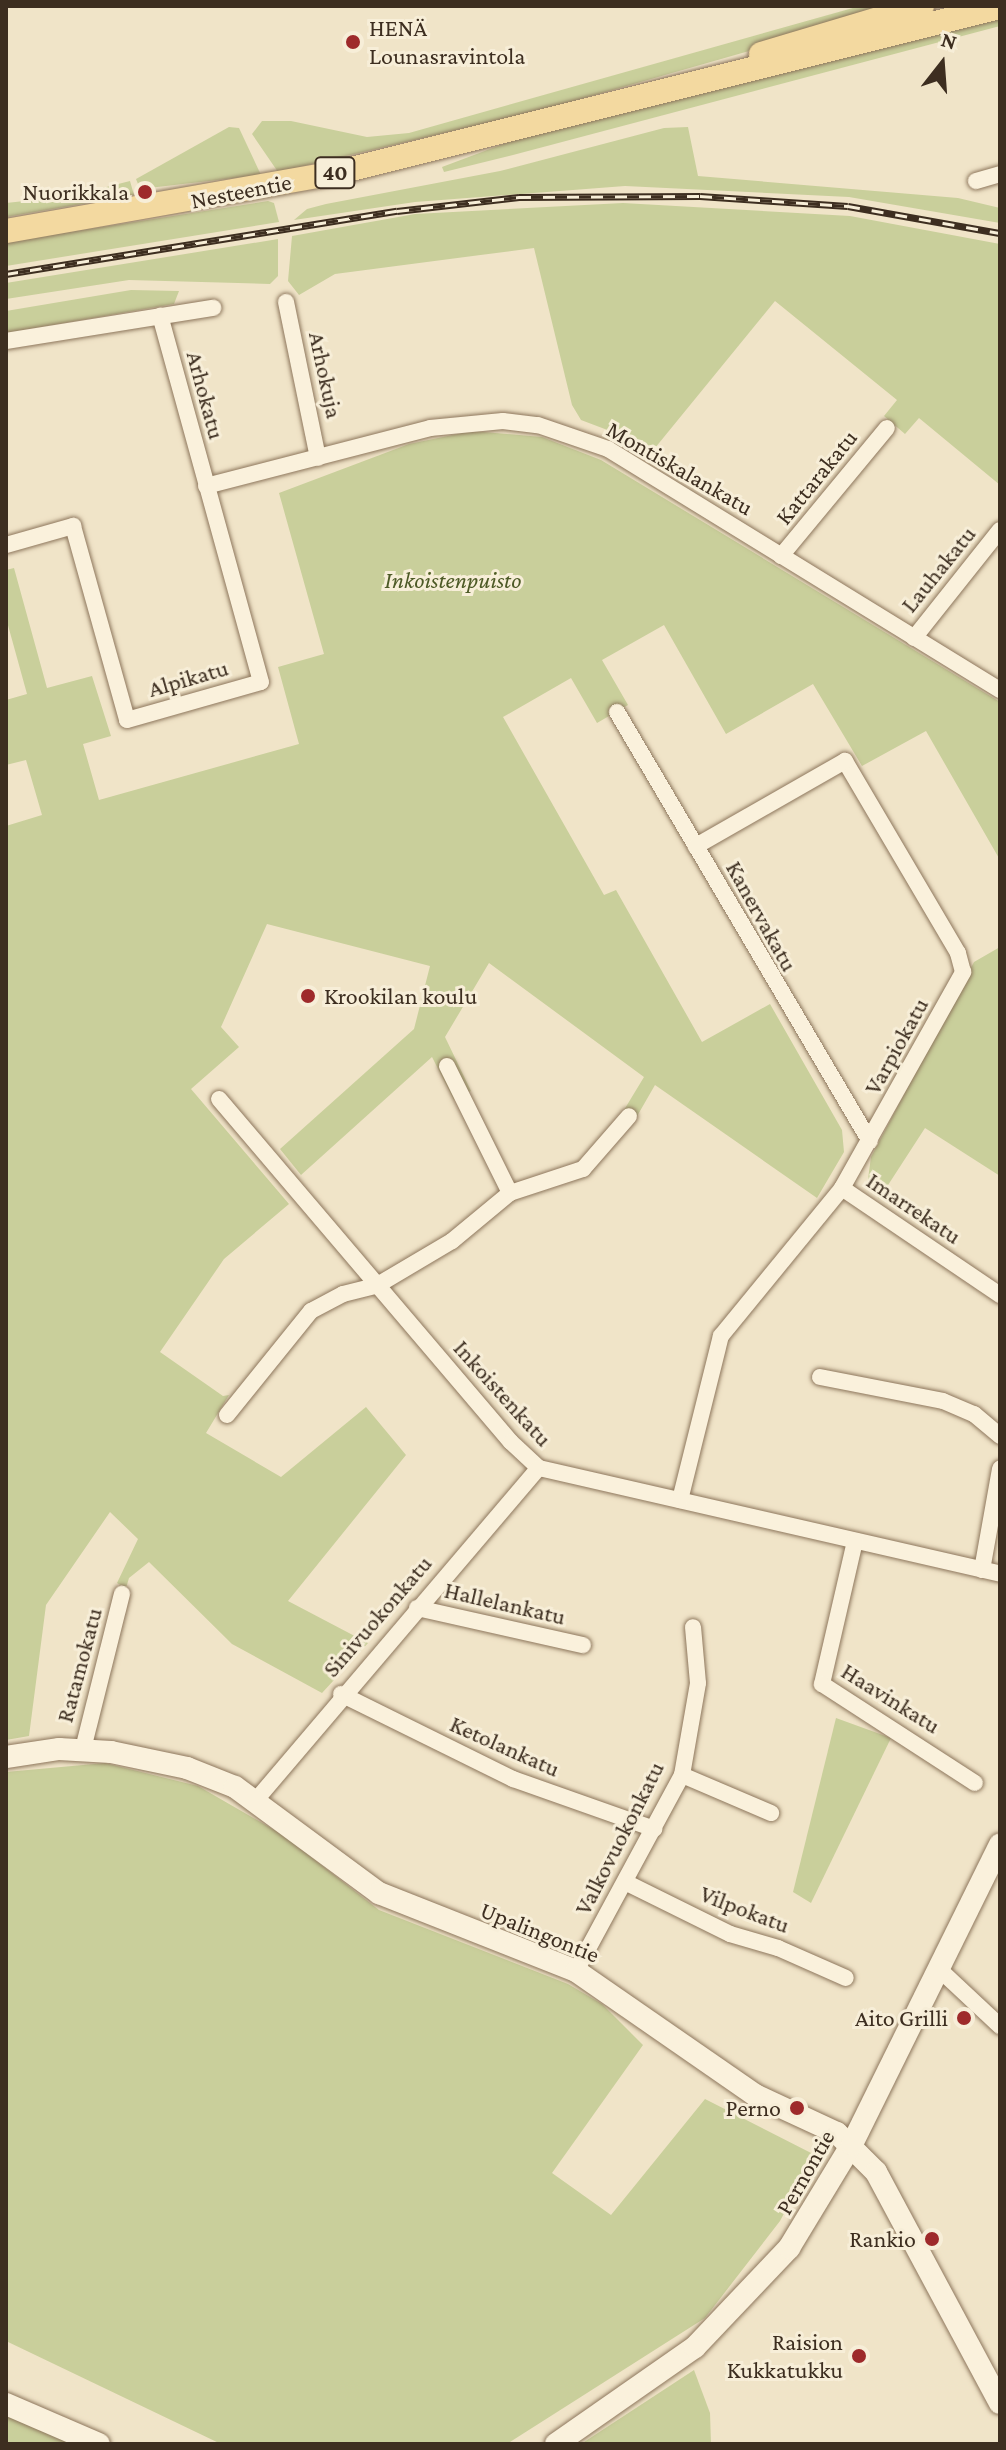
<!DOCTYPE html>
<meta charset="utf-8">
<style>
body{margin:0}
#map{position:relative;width:1006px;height:2450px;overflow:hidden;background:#f0e4c8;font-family:"Crimson Pro",serif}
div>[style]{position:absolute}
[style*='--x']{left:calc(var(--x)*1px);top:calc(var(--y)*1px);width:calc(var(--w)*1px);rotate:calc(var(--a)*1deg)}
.green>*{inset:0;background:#c9cf9b}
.roads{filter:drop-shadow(0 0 2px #8d765c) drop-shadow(0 0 2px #8d765c)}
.street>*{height:16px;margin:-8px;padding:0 8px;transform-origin:8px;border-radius:8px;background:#faf1dc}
.secondary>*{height:22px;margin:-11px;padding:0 11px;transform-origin:11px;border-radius:11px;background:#faf1dc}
.primary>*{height:24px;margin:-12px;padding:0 12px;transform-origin:12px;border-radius:12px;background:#f3d9a0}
.rail>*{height:7px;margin-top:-3.5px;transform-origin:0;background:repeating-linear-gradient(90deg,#f7eed8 0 12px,#3d2e20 0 24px);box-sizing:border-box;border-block:2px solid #3d2e20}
.dots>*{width:22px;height:22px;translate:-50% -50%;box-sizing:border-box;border:4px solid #f7eed8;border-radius:50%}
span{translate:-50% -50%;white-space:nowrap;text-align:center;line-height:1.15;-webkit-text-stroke:6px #f7eed8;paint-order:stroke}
.shield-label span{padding:2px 6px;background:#f7eed8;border:2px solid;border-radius:6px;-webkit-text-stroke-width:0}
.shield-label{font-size:22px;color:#3d2e20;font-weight:700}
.poi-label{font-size:24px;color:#3d2e20}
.left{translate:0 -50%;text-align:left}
.right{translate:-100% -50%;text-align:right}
.street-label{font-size:24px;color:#3d2e20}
.park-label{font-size:24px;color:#4d5a26;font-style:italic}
.frame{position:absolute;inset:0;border:8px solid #3d2e20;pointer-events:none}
.north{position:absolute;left:902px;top:24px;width:80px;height:80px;-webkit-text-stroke:6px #f7eed8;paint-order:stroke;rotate:17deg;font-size:22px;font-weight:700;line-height:32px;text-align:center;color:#3d2e20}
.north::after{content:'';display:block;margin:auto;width:28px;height:36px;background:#3d2e20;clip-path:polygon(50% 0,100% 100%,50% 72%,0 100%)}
</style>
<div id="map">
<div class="green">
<div style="clip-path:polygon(860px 6px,907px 6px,546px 109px,278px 172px,252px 134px,262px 121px,291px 121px,367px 137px,409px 133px)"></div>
<div style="clip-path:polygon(1000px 13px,1000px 26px,513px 155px,444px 172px,442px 167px,511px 141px)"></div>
<div style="clip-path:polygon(229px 127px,239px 128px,261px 175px,140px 189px,136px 179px)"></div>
<div style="clip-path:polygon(688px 127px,698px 176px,958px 198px,1000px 208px,1000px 223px,849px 197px,625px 186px,415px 202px,294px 220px,307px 209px,326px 204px,500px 171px,664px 128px)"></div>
<div style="clip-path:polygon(130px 181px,134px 195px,6px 217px,6px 203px,71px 196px)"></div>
<div style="clip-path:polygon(268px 201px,274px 203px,279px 222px,6px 266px,6px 242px)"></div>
<div style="clip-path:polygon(623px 203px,850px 216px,1000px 244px,1000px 485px,919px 418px,905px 434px,884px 416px,897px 400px,775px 301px,655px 448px,581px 420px,572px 405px,534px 248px,335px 274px,299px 295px,288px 281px,292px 236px,415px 214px)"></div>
<div style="clip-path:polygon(278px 239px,278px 276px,270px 284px,129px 280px,6px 299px,6px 283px)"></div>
<div style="clip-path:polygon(131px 290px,179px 291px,174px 304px,6px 333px,6px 311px)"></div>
<div style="clip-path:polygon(472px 431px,542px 437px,601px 460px,1000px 702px,1000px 860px,926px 731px,862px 766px,813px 684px,726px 734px,664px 625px,602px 660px,628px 705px,597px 723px,571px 678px,503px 717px,604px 895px,616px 890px,702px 1042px,770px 1004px,842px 1130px,844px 1152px,817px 1198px,655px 1085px,636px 1118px,624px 1110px,644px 1077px,489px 963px,445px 1037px,471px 1091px,454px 1100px,432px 1057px,301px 1175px,280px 1149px,414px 1029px,430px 966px,267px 924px,221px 1027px,239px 1047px,191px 1089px,289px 1204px,224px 1259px,160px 1352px,223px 1396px,229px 1395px,206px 1433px,281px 1477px,366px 1407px,406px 1455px,288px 1601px,368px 1643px,322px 1693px,232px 1644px,149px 1562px,129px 1578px,126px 1588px,117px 1583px,138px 1539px,110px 1512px,46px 1605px,29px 1736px,6px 1740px,6px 826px,42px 815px,26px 760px,6px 765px,6px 700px,27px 694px,6px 618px,6px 570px,14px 568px,47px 688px,92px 676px,111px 736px,83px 744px,99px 800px,299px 744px,278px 667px,324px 654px,279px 493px,409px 444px)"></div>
<div style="clip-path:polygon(1000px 947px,1000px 1176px,925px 1128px,879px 1199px,868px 1179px,871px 1157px,974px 962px)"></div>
<div style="clip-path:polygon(836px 1718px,891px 1738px,811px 1903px,793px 1892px)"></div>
<div style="clip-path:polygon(105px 1763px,198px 1786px,283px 1835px,379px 1910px,568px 1984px,602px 2004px,643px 2045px,552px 2173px,611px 2215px,705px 2099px,815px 2155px,780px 2221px,705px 2318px,507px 2444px,221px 2444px,6px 2341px,6px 1772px)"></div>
<div style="clip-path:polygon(694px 2370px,710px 2413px,711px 2444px,581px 2444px)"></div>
<div style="clip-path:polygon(6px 2412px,78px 2444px,6px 2444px)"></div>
</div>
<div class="roads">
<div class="street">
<div style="--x:976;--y:181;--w:25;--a:-16"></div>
<div style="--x:286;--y:302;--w:159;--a:78.4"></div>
<div style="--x:6;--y:341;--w:210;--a:-9.1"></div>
<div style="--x:206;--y:486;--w:231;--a:-14.5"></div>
<div style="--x:430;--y:428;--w:73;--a:-5.5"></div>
<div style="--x:503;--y:421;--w:35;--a:7"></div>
<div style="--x:538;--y:425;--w:74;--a:18.9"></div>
<div style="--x:608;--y:449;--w:460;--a:31.6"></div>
<div style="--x:6;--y:545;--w:70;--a:-15.8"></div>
<div style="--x:73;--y:526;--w:201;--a:74.4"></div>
<div style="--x:127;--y:720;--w:139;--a:-15.8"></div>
<div style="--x:261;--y:682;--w:380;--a:-105.4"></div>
<div style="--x:781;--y:556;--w:166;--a:-50.4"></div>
<div style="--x:914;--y:638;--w:138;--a:-51.5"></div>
<div style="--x:617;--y:712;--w:498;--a:59.5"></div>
<div style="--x:447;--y:1066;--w:142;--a:63.6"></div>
<div style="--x:219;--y:1099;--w:450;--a:49.6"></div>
<div style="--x:511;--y:1442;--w:38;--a:43"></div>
<div style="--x:539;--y:1468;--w:473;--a:12.9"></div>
<div style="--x:842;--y:1188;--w:191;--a:34.1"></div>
<div style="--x:820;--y:1377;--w:125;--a:11"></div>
<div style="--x:943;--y:1401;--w:34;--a:23"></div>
<div style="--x:974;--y:1414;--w:34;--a:40"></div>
<div style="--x:227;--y:1415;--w:134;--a:-51.1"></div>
<div style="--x:311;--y:1311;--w:36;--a:-28"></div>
<div style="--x:343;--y:1294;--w:34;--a:-14"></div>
<div style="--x:376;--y:1286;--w:88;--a:-30.6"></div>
<div style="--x:452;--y:1241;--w:75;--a:-39.6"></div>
<div style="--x:510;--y:1193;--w:77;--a:-18.2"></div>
<div style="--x:583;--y:1169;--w:70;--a:-49"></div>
<div style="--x:680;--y:1500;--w:169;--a:-76"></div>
<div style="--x:721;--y:1336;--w:191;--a:-50.7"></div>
<div style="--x:842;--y:1188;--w:248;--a:-60.7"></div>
<div style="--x:963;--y:972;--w:20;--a:-105"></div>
<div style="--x:958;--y:953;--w:223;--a:-120.5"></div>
<div style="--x:845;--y:761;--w:172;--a:150.3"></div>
<div style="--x:855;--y:1541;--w:147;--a:103"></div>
<div style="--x:822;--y:1684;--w:182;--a:32.9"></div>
<div style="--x:982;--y:1570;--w:103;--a:-79.9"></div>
<div style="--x:417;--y:1608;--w:170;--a:12.6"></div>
<div style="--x:341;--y:1694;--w:192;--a:26.3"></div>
<div style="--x:513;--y:1779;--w:150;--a:19.5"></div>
<div style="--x:83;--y:1749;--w:160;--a:-75.9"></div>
<div style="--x:682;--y:1775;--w:97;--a:23.1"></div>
<div style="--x:256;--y:1800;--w:436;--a:-49.6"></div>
<div style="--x:627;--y:1883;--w:115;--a:26.3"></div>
<div style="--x:730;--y:1934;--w:50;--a:16.3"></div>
<div style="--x:778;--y:1948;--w:74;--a:23.8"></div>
<div style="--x:938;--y:1968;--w:85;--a:43.1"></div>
<div style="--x:576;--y:1971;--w:223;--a:-61.6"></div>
<div style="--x:682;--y:1775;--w:93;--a:-80.1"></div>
<div style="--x:698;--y:1683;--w:56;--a:-95.1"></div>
</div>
<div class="secondary">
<div style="--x:6;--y:1757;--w:54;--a:-8.6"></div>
<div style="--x:59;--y:1749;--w:52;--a:3.3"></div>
<div style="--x:111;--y:1752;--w:78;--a:11.9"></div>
<div style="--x:187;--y:1768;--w:52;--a:21.6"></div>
<div style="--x:235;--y:1787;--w:179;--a:36.4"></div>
<div style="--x:379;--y:1893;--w:212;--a:21.6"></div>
<div style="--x:576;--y:1971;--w:218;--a:34.7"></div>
<div style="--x:755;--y:2095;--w:90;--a:24.9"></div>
<div style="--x:837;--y:2133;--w:55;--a:45"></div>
<div style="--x:876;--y:2172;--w:262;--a:61.8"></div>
<div style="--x:6;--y:2404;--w:101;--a:23.3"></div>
<div style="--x:556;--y:2444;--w:169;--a:-34.9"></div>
<div style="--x:695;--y:2347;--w:137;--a:-46.5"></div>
<div style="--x:789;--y:2248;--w:122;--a:-58.8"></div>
<div style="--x:852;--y:2144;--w:334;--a:-63.7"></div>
</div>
<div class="primary">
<div style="--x:761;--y:54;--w:168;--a:-16.6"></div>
<div style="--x:6;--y:231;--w:339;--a:-10"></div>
<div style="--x:340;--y:172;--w:680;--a:-14.04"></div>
</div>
</div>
<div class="rail">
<div style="--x:6;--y:274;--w:396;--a:-9.2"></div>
<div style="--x:397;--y:211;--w:123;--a:-6.5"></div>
<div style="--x:519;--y:197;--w:181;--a:-0.3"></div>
<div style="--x:700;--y:196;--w:148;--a:3.9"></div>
<div style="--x:848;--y:206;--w:154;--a:10.1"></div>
</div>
<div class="dots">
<div style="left:353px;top:42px;background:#9e2a2b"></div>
<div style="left:145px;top:192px;background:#9e2a2b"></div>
<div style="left:308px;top:996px;background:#9e2a2b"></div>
<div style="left:964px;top:2018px;background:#9e2a2b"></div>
<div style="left:797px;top:2108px;background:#9e2a2b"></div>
<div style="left:932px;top:2239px;background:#9e2a2b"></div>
<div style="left:859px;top:2356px;background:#9e2a2b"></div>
</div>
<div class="shield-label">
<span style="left:335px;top:173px">40</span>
</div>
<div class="poi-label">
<span class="left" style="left:369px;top:42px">HENÄ<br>Lounasravintola</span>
<span class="right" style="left:129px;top:192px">Nuorikkala</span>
<span class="left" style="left:324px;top:996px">Krookilan koulu</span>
<span class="right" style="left:948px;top:2018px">Aito Grilli</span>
<span class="right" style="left:781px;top:2108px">Perno</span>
<span class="right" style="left:916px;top:2239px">Rankio</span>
<span class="right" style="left:843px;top:2356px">Raision<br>Kukkatukku</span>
</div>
<div class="street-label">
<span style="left:241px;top:191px;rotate:-11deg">Nesteentie</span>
<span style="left:326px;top:375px;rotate:78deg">Arhokuja</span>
<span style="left:206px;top:395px;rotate:75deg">Arhokatu</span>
<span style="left:680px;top:468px;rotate:30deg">Montiskalankatu</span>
<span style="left:816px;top:477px;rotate:-51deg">Kattarakatu</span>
<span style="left:938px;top:569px;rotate:-51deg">Lauhakatu</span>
<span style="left:188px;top:678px;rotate:-16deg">Alpikatu</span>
<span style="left:762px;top:916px;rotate:61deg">Kanervakatu</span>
<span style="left:896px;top:1046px;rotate:-61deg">Varpiokatu</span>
<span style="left:914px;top:1208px;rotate:34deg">Imarrekatu</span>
<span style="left:503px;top:1393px;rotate:48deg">Inkoistenkatu</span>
<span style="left:505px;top:1603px;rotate:13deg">Hallelankatu</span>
<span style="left:377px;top:1616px;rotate:-49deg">Sinivuokonkatu</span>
<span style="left:79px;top:1665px;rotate:-75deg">Ratamokatu</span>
<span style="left:891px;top:1698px;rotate:32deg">Haavinkatu</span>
<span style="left:505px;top:1746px;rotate:24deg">Ketolankatu</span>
<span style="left:619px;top:1838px;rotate:-63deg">Valkovuokonkatu</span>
<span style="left:745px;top:1909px;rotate:21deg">Vilpokatu</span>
<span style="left:540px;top:1932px;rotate:22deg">Upalingontie</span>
<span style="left:805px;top:2172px;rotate:-60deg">Pernontie</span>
</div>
<div class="park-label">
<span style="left:453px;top:580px">Inkoistenpuisto</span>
</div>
<div class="frame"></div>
<div class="north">N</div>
</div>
